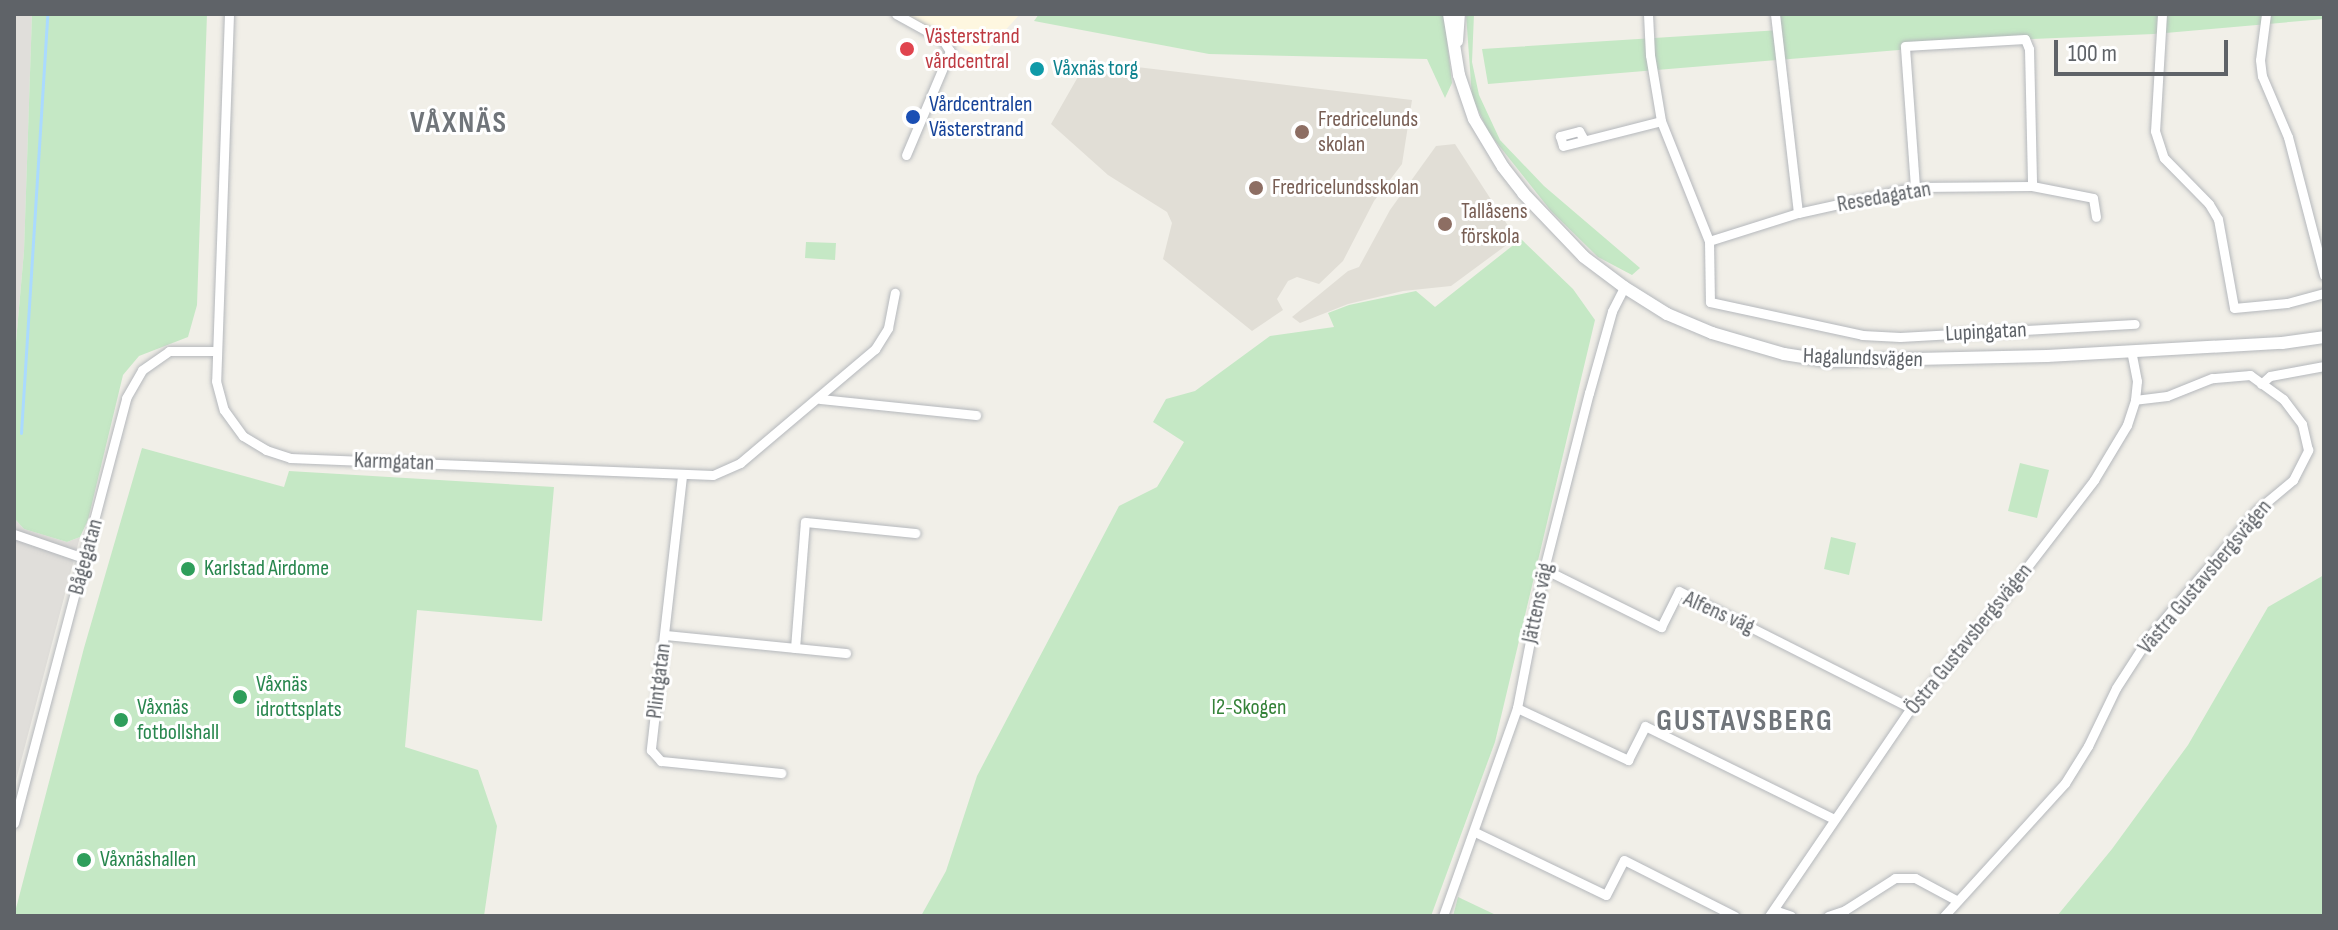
<!DOCTYPE html>
<meta charset="utf-8">
<style>
body{margin:0}
#map{position:relative;width:2338px;height:930px;overflow:hidden;background:#f1efe8;font-family:"Sofia Sans Condensed",sans-serif}
div>[style]{position:absolute}
[style*='--x']{left:calc(var(--x)*1px);top:calc(var(--y)*1px);width:calc(var(--w)*1px);rotate:calc(var(--a)*1deg)}
.commercial>*{inset:0;background:#fef7e0}
.industrial>*{inset:0;background:#e0deda}
.education>*{inset:0;background:#e1ded6}
.green>*{inset:0;background:#c5e8c5}
.stream>*{height:3px;margin:-1.5px;padding:0 1.5px;transform-origin:1.5px;border-radius:1.5px;background:#aadaff}
.roads{filter:drop-shadow(0 0 2px #b5b8bc) drop-shadow(0 0 2px #b5b8bc)}
.street>*{height:9px;margin:-4.5px;padding:0 4.5px;transform-origin:4.5px;border-radius:4.5px;background:#fff}
.secondary>*{height:12px;margin:-6px;padding:0 6px;transform-origin:6px;border-radius:6px;background:#fff}
.dots>*{width:22px;height:22px;translate:-50% -50%;box-sizing:border-box;border:4px solid #fff;border-radius:50%}
span{translate:-50% -50%;white-space:nowrap;text-align:center;line-height:1.15;-webkit-text-stroke:6px #fff;paint-order:stroke}
.health-label{font-size:22px;color:#be3a42}
.left{translate:0 -50%;text-align:left}
.culture-label{font-size:22px;color:#0d838f}
.transit-label{font-size:22px;color:#164399}
.education-label{font-size:22px;color:#785e54}
.street-label{font-size:22px;color:#5f6368}
.leisure-label{font-size:22px;color:#27864d}
.park-label{font-size:22px;color:#348238}
.district-label{font-size:30px;color:#70757a;font-weight:700;letter-spacing:2px}
.frame{position:absolute;inset:0;border:16px solid #5f6368;pointer-events:none}
.scale{position:absolute;left:2054px;top:40px;width:174px;height:36px;box-sizing:border-box;border:4px solid #5f6368;border-top:0;padding-left:10px;font-size:24px;line-height:28px;white-space:nowrap;color:#5f6368;-webkit-text-stroke:6px #fff;paint-order:stroke}
</style>
<div id="map">
<div class="commercial">
<div style="clip-path:polygon(904px 14px,1020px 14px,980px 58px)"></div>
</div>
<div class="industrial">
<div style="clip-path:polygon(14px 14px,32px 14px,24px 251px,14px 365px)"></div>
<div style="clip-path:polygon(14px 518px,24px 529px,67px 542px,80px 537px,14px 788px)"></div>
</div>
<div class="education">
<div style="clip-path:polygon(1087px 61px,1412px 100px,1402px 164px,1374px 201px,1343px 261px,1319px 284px,1297px 277px,1288px 281px,1277px 299px,1283px 310px,1252px 331px,1163px 259px,1172px 223px,1167px 212px,1108px 175px,1051px 124px)"></div>
<div style="clip-path:polygon(1455px 144px,1516px 238px,1451px 286px,1403px 291px,1348px 304px,1300px 323px,1292px 317px,1348px 271px,1359px 267px,1390px 210px,1436px 146px)"></div>
</div>
<div class="green">
<div style="clip-path:polygon(32px 14px,207px 14px,197px 305px,188px 337px,139px 356px,123px 375px,88px 520px,80px 537px,67px 542px,24px 529px,14px 518px,14px 365px,24px 251px)"></div>
<div style="clip-path:polygon(1039px 14px,1444px 14px,1452px 83px,1445px 98px,1427px 59px,1209px 54px,1034px 21px)"></div>
<div style="clip-path:polygon(1466px 14px,1474px 14px,1472px 62px,1479px 95px,1500px 140px,1544px 186px,1640px 268px,1632px 275px,1598px 257px,1551px 211px,1489px 133px,1472px 97px)"></div>
<div style="clip-path:polygon(1780px 14px,2324px 14px,2324px 19px,2154px 34px,2032px 39px,1488px 84px,1482px 49px,1780px 30px)"></div>
<div style="clip-path:polygon(1521px 239px,1573px 289px,1595px 320px,1495px 742px,1431px 916px,921px 916px,946px 871px,977px 776px,1119px 506px,1157px 487px,1184px 442px,1153px 422px,1166px 399px,1195px 391px,1270px 336px,1334px 327px,1328px 313px,1349px 305px,1416px 291px,1435px 307px)"></div>
<div style="clip-path:polygon(806px 242px,836px 243px,835px 260px,805px 258px)"></div>
<div style="clip-path:polygon(142px 448px,284px 487px,289px 471px,554px 487px,542px 621px,417px 610px,405px 747px,478px 770px,497px 826px,484px 916px,14px 916px,84px 648px)"></div>
<div style="clip-path:polygon(2020px 463px,2049px 470px,2037px 518px,2008px 511px)"></div>
<div style="clip-path:polygon(1831px 537px,1856px 543px,1849px 575px,1824px 569px)"></div>
<div style="clip-path:polygon(2324px 575px,2324px 916px,2057px 916px,2112px 849px,2188px 745px,2268px 607px)"></div>
<div style="clip-path:polygon(1458px 897px,1498px 916px,1453px 916px)"></div>
</div>
<div class="stream">
<div style="--x:21;--y:433;--w:420;--a:-86.4"></div>
</div>
<div class="roads">
<div class="street">
<div style="--x:229;--y:14;--w:367;--a:92"></div>
<div style="--x:216;--y:381;--w:30;--a:75"></div>
<div style="--x:224;--y:410;--w:32;--a:54"></div>
<div style="--x:243;--y:436;--w:27;--a:31"></div>
<div style="--x:266;--y:450;--w:25;--a:18"></div>
<div style="--x:290;--y:458;--w:423;--a:2.3"></div>
<div style="--x:713;--y:475;--w:30;--a:-24"></div>
<div style="--x:740;--y:463;--w:177;--a:-40.2"></div>
<div style="--x:875;--y:349;--w:25;--a:-58"></div>
<div style="--x:888;--y:328;--w:36;--a:-79"></div>
<div style="--x:896;--y:14;--w:54;--a:29"></div>
<div style="--x:943;--y:40;--w:13;--a:58"></div>
<div style="--x:950;--y:51;--w:113;--a:112.9"></div>
<div style="--x:1648;--y:14;--w:41;--a:87.2"></div>
<div style="--x:1650;--y:55;--w:67;--a:80.5"></div>
<div style="--x:1661;--y:121;--w:129;--a:68.2"></div>
<div style="--x:1709;--y:241;--w:61;--a:89.1"></div>
<div style="--x:1710;--y:302;--w:156;--a:12.2"></div>
<div style="--x:1862;--y:335;--w:38;--a:3"></div>
<div style="--x:1900;--y:337;--w:235;--a:-3.2"></div>
<div style="--x:1775;--y:14;--w:200;--a:83.4"></div>
<div style="--x:2162;--y:14;--w:117;--a:93.4"></div>
<div style="--x:2155;--y:131;--w:28;--a:72"></div>
<div style="--x:2164;--y:158;--w:64;--a:45.6"></div>
<div style="--x:2209;--y:204;--w:17;--a:59"></div>
<div style="--x:2218;--y:219;--w:90;--a:79.8"></div>
<div style="--x:2234;--y:308;--w:53;--a:-5.4"></div>
<div style="--x:2287;--y:303;--w:38;--a:-15"></div>
<div style="--x:2266;--y:14;--w:46;--a:97.4"></div>
<div style="--x:2260;--y:60;--w:16;--a:83"></div>
<div style="--x:2262;--y:76;--w:66;--a:66.9"></div>
<div style="--x:2288;--y:137;--w:143;--a:75.4"></div>
<div style="--x:1584;--y:140;--w:10;--a:-119"></div>
<div style="--x:1579;--y:131;--w:20;--a:165"></div>
<div style="--x:1560;--y:136;--w:10;--a:73"></div>
<div style="--x:1563;--y:146;--w:101;--a:-14.3"></div>
<div style="--x:1915;--y:187;--w:141;--a:-94.1"></div>
<div style="--x:1905;--y:46;--w:120;--a:-3.3"></div>
<div style="--x:2025;--y:39;--w:11;--a:68"></div>
<div style="--x:2029;--y:49;--w:137;--a:88.7"></div>
<div style="--x:1709;--y:241;--w:93;--a:-17.5"></div>
<div style="--x:1798;--y:213;--w:120;--a:-12.5"></div>
<div style="--x:1915;--y:187;--w:117;--a:-0.5"></div>
<div style="--x:2032;--y:186;--w:62;--a:11.1"></div>
<div style="--x:2093;--y:198;--w:19;--a:81"></div>
<div style="--x:2261;--y:384;--w:12;--a:-42"></div>
<div style="--x:2270;--y:376;--w:55;--a:-10.5"></div>
<div style="--x:820;--y:399;--w:157;--a:5.9"></div>
<div style="--x:682;--y:476;--w:276;--a:96.5"></div>
<div style="--x:651;--y:750;--w:15;--a:48"></div>
<div style="--x:661;--y:761;--w:121;--a:5.7"></div>
<div style="--x:14;--y:534;--w:76;--a:19.1"></div>
<div style="--x:1544;--y:569;--w:131;--a:26.4"></div>
<div style="--x:1661;--y:627;--w:40;--a:-63.4"></div>
<div style="--x:1679;--y:591;--w:260;--a:26.8"></div>
<div style="--x:665;--y:635;--w:182;--a:5.7"></div>
<div style="--x:795;--y:648;--w:126;--a:-85.5"></div>
<div style="--x:805;--y:522;--w:111;--a:5.7"></div>
<div style="--x:1517;--y:708;--w:123;--a:25.1"></div>
<div style="--x:1628;--y:760;--w:38;--a:-63"></div>
<div style="--x:1645;--y:726;--w:211;--a:26.2"></div>
<div style="--x:14;--y:823;--w:440;--a:-75.2"></div>
<div style="--x:126;--y:398;--w:32;--a:-60"></div>
<div style="--x:142;--y:370;--w:33;--a:-35"></div>
<div style="--x:169;--y:351;--w:46;--a:0"></div>
<div style="--x:1475;--y:832;--w:145;--a:25.7"></div>
<div style="--x:1606;--y:895;--w:39;--a:-63"></div>
<div style="--x:1624;--y:860;--w:124;--a:26.8"></div>
<div style="--x:1774;--y:910;--w:18;--a:19"></div>
<div style="--x:1443;--y:916;--w:221;--a:-70.4"></div>
<div style="--x:1517;--y:708;--w:142;--a:-79"></div>
<div style="--x:1544;--y:569;--w:182;--a:-75.7"></div>
<div style="--x:1589;--y:393;--w:85;--a:-74.3"></div>
<div style="--x:1612;--y:311;--w:27;--a:-63"></div>
<div style="--x:1769;--y:916;--w:252;--a:-55.7"></div>
<div style="--x:1911;--y:708;--w:145;--a:-50"></div>
<div style="--x:2004;--y:597;--w:148;--a:-52.4"></div>
<div style="--x:2094;--y:480;--w:64;--a:-59"></div>
<div style="--x:2127;--y:425;--w:26;--a:-72"></div>
<div style="--x:2135;--y:400;--w:19;--a:-84"></div>
<div style="--x:2137;--y:381;--w:31;--a:-101"></div>
<div style="--x:1828;--y:916;--w:18;--a:-19"></div>
<div style="--x:1845;--y:910;--w:59;--a:-32.6"></div>
<div style="--x:1895;--y:878;--w:20;--a:0"></div>
<div style="--x:1915;--y:878;--w:47;--a:28.2"></div>
<div style="--x:1944;--y:916;--w:180;--a:-47.7"></div>
<div style="--x:2065;--y:783;--w:44;--a:-58.1"></div>
<div style="--x:2088;--y:746;--w:64;--a:-64.2"></div>
<div style="--x:2116;--y:688;--w:61;--a:-57.1"></div>
<div style="--x:2149;--y:637;--w:167;--a:-49.6"></div>
<div style="--x:2257;--y:510;--w:47;--a:-39.8"></div>
<div style="--x:2293;--y:480;--w:34;--a:-63"></div>
<div style="--x:2308;--y:450;--w:27;--a:-103"></div>
<div style="--x:2302;--y:424;--w:31;--a:-127"></div>
<div style="--x:2283;--y:399;--w:41;--a:-144"></div>
<div style="--x:2250;--y:375;--w:38;--a:175"></div>
<div style="--x:2212;--y:378;--w:48;--a:158.2"></div>
<div style="--x:2167;--y:396;--w:32;--a:173"></div>
</div>
<div class="secondary">
<div style="--x:1449;--y:14;--w:62;--a:80.7"></div>
<div style="--x:1459;--y:75;--w:46;--a:71.2"></div>
<div style="--x:1474;--y:119;--w:56;--a:58.9"></div>
<div style="--x:1503;--y:167;--w:33;--a:52"></div>
<div style="--x:1523;--y:193;--w:88;--a:46.4"></div>
<div style="--x:1584;--y:257;--w:50;--a:36.9"></div>
<div style="--x:1624;--y:287;--w:51;--a:32.1"></div>
<div style="--x:1667;--y:314;--w:49;--a:22.9"></div>
<div style="--x:1712;--y:333;--w:75;--a:16.3"></div>
<div style="--x:1784;--y:354;--w:45;--a:9"></div>
<div style="--x:1828;--y:361;--w:219;--a:-1.3"></div>
<div style="--x:2047;--y:356;--w:235;--a:-3.2"></div>
<div style="--x:2282;--y:343;--w:42;--a:-8.1"></div>
<div style="--x:1457;--y:41;--w:27;--a:-86"></div>
</div>
</div>
<div class="dots">
<div style="left:907px;top:49px;background:#e0444e"></div>
<div style="left:1037px;top:69px;background:#0f9aa8"></div>
<div style="left:913px;top:117px;background:#1a4fb4"></div>
<div style="left:1302px;top:132px;background:#8d6e63"></div>
<div style="left:1256px;top:188px;background:#8d6e63"></div>
<div style="left:1445px;top:224px;background:#8d6e63"></div>
<div style="left:188px;top:569px;background:#2e9e5b"></div>
<div style="left:240px;top:697px;background:#2e9e5b"></div>
<div style="left:121px;top:720px;background:#2e9e5b"></div>
<div style="left:84px;top:860px;background:#2e9e5b"></div>
</div>
<div class="health-label">
<span class="left" style="left:925px;top:49px">Västerstrand<br>vårdcentral</span>
</div>
<div class="culture-label">
<span class="left" style="left:1053px;top:69px">Våxnäs torg</span>
</div>
<div class="transit-label">
<span class="left" style="left:929px;top:117px">Vårdcentralen<br>Västerstrand</span>
</div>
<div class="education-label">
<span class="left" style="left:1318px;top:132px">Fredricelunds<br>skolan</span>
<span class="left" style="left:1272px;top:188px">Fredricelundsskolan</span>
<span class="left" style="left:1461px;top:224px">Tallåsens<br>förskola</span>
</div>
<div class="street-label">
<span style="left:1884px;top:197px;rotate:-10deg">Resedagatan</span>
<span style="left:1986px;top:332px;rotate:-3deg">Lupingatan</span>
<span style="left:1863px;top:358px;rotate:2deg">Hagalundsvägen</span>
<span style="left:394px;top:462px;rotate:2deg">Karmgatan</span>
<span style="left:86px;top:557px;rotate:-75deg">Bågegatan</span>
<span style="left:2205px;top:577px;rotate:-50deg">Västra Gustavsbergsvägen</span>
<span style="left:1538px;top:603px;rotate:-78deg">Jättens väg</span>
<span style="left:1719px;top:613px;rotate:24deg">Alfens väg</span>
<span style="left:1969px;top:639px;rotate:-51deg">Östra Gustavsbergsvägen</span>
<span style="left:659px;top:681px;rotate:-83deg">Plintgatan</span>
</div>
<div class="leisure-label">
<span class="left" style="left:204px;top:569px">Karlstad Airdome</span>
<span class="left" style="left:256px;top:697px">Våxnäs<br>idrottsplats</span>
<span class="left" style="left:137px;top:720px">Våxnäs<br>fotbollshall</span>
<span class="left" style="left:100px;top:860px">Våxnäshallen</span>
</div>
<div class="park-label">
<span style="left:1249px;top:708px">I2-Skogen</span>
</div>
<div class="district-label">
<span style="left:459px;top:123px">VÅXNÄS</span>
<span style="left:1745px;top:721px">GUSTAVSBERG</span>
</div>
<div class="frame"></div>
<div class="scale">100 m</div>
</div>
